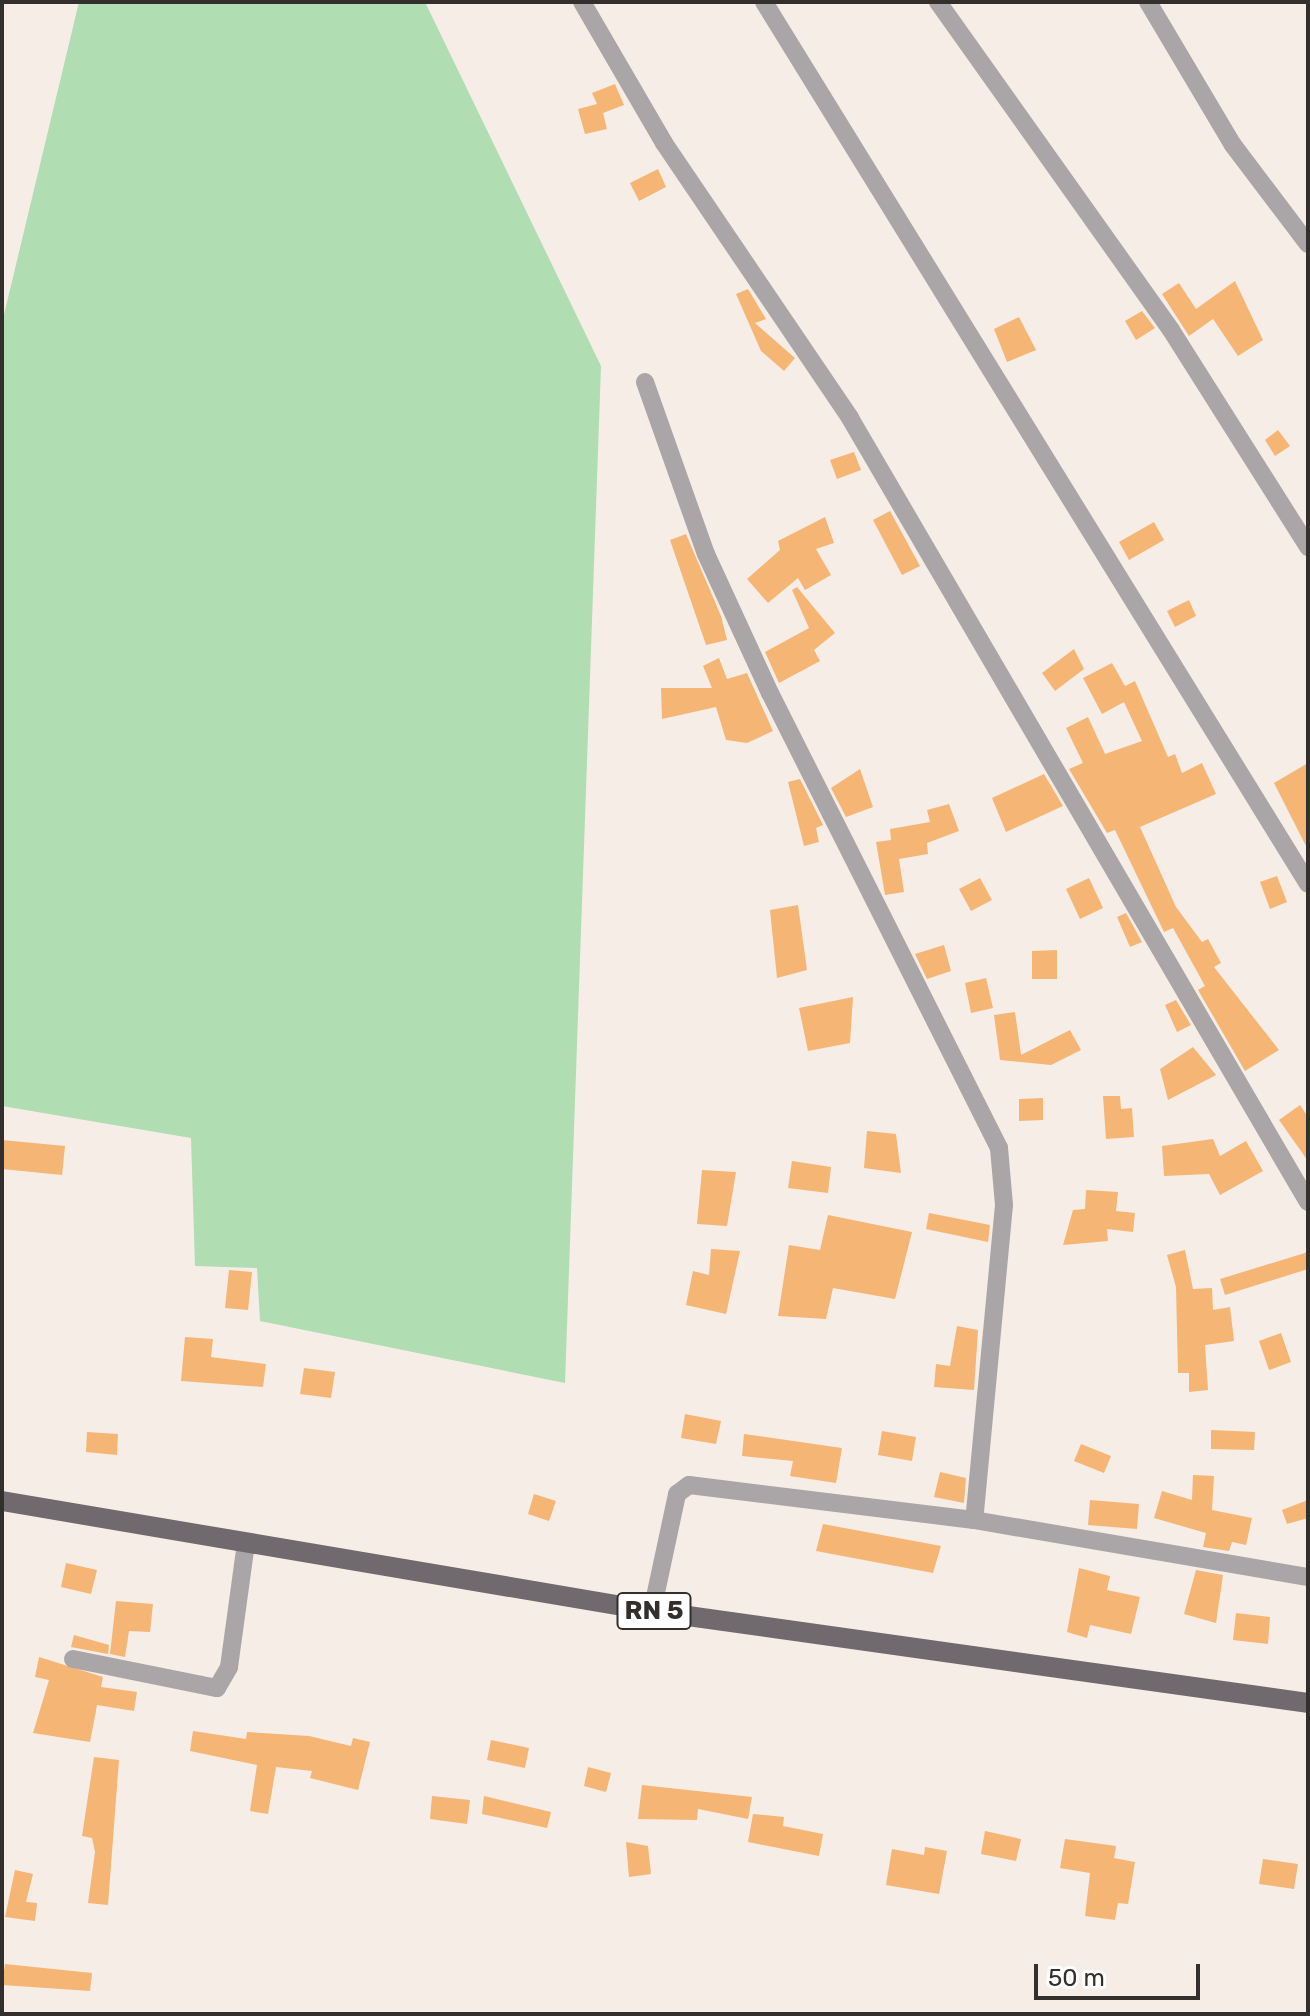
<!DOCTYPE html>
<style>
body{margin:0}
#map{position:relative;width:1310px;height:2016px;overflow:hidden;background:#f5ede6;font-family:Rubik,sans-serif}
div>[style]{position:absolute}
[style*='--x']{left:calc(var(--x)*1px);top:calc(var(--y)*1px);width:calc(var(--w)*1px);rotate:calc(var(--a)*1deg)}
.green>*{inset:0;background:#b0ddb2}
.building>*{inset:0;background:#f5b575}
.street>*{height:18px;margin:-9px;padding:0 9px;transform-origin:9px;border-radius:9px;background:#aaa6a8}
.primary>*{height:20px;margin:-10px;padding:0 10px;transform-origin:10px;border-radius:10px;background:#70696e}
span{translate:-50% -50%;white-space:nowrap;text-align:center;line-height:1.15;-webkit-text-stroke:6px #fff;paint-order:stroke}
.shield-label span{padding:2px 6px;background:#fff;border:2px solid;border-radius:6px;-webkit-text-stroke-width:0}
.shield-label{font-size:26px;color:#322f2c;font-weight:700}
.frame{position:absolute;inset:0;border:4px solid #322f2c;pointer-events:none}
.scale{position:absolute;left:1034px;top:1964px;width:166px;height:36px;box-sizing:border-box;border:4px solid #322f2c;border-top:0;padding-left:10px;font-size:24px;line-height:28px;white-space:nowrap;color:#322f2c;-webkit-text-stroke:6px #fff;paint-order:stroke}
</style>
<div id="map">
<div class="green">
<div style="clip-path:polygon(79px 2px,425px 2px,601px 366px,565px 1383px,260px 1321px,257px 1268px,195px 1266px,191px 1138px,2px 1106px,2px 323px)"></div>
</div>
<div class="building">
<div style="clip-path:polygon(615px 84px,624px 105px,603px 113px,607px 129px,585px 134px,578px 109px,597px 104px,592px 93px)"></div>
<div style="clip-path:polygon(658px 169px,666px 187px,639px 201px,630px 183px)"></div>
<div style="clip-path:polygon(1235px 281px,1263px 340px,1238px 356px,1213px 319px,1189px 336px,1162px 294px,1179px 283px,1196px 309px)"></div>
<div style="clip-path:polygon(748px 289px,766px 319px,755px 323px,795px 358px,784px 371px,761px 351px,736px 294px)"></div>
<div style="clip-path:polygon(1142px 311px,1155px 328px,1136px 340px,1125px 321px)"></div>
<div style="clip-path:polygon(1019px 317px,1036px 350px,1007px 362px,994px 329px)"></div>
<div style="clip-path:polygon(1278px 430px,1290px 446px,1275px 456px,1265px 440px)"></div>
<div style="clip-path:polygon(854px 452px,861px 470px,837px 479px,830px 460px)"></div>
<div style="clip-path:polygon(890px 511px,920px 566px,902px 575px,873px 520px)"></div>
<div style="clip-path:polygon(825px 517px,834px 543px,816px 549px,831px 575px,805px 590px,798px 578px,768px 603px,747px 579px,780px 550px,778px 541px)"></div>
<div style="clip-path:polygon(1154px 522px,1164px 540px,1129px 560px,1119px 542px)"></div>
<div style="clip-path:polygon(686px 534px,721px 616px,727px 640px,706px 645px,670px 540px)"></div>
<div style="clip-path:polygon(797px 587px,835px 633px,814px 650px,820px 661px,779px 683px,765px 652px,809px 628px,792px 590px)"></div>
<div style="clip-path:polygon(1189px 600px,1196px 616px,1175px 627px,1167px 611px)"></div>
<div style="clip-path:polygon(1074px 649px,1084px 669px,1055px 691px,1042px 673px)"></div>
<div style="clip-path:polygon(719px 658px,727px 679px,747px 673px,773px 731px,747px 743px,726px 740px,716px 707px,662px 719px,661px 688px,712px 688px,703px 666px)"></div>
<div style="clip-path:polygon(1112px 663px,1125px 686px,1135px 681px,1168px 757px,1175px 754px,1182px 773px,1202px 763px,1216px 794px,1140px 827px,1176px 907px,1202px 942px,1208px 939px,1221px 963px,1214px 967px,1279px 1050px,1245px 1071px,1198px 990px,1205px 986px,1173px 928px,1164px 932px,1115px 830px,1107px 833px,1069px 769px,1083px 763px,1066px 728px,1088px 717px,1105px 754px,1142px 741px,1124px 702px,1102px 714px,1083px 678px)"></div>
<div style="clip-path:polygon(1308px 763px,1308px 850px,1274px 783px)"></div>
<div style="clip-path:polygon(860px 769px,873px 807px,846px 817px,831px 788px)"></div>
<div style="clip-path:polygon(1044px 774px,1063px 806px,1006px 832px,992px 798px)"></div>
<div style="clip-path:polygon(800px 779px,823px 825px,816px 828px,819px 842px,804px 846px,788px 782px)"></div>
<div style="clip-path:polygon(949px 804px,959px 831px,927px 843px,928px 854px,899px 859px,904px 892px,885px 895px,876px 842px,891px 840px,890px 829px,930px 822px,927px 810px)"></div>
<div style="clip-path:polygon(1277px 876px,1287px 902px,1270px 909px,1260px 882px)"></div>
<div style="clip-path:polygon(980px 878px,992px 900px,971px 911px,959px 889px)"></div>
<div style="clip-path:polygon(1089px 878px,1103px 908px,1080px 919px,1066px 889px)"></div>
<div style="clip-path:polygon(798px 905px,807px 970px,777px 978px,770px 910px)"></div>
<div style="clip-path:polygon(1126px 913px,1142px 942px,1130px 947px,1117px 917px)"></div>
<div style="clip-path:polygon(944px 945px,951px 971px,927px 979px,915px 954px)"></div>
<div style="clip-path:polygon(1057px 950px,1057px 979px,1032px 979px,1032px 951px)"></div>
<div style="clip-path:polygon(986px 978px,993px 1008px,971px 1013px,965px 983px)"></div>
<div style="clip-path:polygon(853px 997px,850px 1043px,808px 1051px,799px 1008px)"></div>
<div style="clip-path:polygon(1176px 1000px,1191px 1025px,1177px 1032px,1165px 1005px)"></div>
<div style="clip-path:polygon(1015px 1012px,1021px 1055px,1070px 1030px,1081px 1050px,1051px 1065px,1000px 1060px,994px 1015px)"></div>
<div style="clip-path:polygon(1193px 1047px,1216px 1075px,1168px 1100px,1160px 1069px)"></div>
<div style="clip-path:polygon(1103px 1096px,1120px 1096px,1121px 1109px,1132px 1108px,1134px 1137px,1106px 1139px)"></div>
<div style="clip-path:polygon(1043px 1098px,1043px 1120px,1019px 1121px,1019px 1099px)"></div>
<div style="clip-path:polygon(1300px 1105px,1308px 1117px,1308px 1161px,1279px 1120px)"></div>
<div style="clip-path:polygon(867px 1131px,896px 1134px,901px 1173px,864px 1168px)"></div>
<div style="clip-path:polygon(1213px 1139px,1220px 1156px,1246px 1141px,1263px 1171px,1220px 1195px,1209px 1174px,1164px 1176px,1162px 1146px)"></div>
<div style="clip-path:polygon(2px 1140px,65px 1146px,62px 1175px,2px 1169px)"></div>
<div style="clip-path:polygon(792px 1161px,831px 1167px,828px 1193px,788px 1188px)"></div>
<div style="clip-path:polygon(702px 1170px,736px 1172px,727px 1226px,697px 1224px)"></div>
<div style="clip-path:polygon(1086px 1190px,1118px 1192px,1116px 1211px,1135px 1213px,1133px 1232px,1107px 1229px,1108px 1241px,1063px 1245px,1073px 1210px,1085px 1209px)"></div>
<div style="clip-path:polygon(929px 1213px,990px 1225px,988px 1242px,926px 1229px)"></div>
<div style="clip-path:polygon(828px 1215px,912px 1232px,895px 1299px,833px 1288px,826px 1319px,778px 1316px,789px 1245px,820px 1250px)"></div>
<div style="clip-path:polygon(711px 1249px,740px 1251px,726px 1314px,686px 1305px,693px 1271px,709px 1275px)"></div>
<div style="clip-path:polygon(1185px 1250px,1193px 1289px,1212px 1288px,1213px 1310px,1230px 1307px,1234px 1341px,1205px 1345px,1208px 1390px,1189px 1392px,1189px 1373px,1178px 1373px,1176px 1287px,1167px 1255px)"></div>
<div style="clip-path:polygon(1308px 1252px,1308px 1269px,1225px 1295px,1220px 1279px)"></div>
<div style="clip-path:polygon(229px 1270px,252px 1272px,248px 1310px,225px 1308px)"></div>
<div style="clip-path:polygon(957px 1326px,978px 1330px,974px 1390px,934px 1387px,936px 1364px,950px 1366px)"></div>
<div style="clip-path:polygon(1281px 1333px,1291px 1362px,1269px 1370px,1259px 1341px)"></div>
<div style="clip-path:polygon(185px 1337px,213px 1339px,211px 1357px,266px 1364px,263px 1387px,181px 1381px)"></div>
<div style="clip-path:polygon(304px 1368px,335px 1372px,331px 1398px,300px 1394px)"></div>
<div style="clip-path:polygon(685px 1414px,721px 1421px,716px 1444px,681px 1438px)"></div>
<div style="clip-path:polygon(1211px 1430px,1255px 1432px,1254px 1450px,1211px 1449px)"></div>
<div style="clip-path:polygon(882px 1431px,916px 1437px,912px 1461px,878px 1455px)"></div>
<div style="clip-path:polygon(87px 1432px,118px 1434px,117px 1455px,86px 1452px)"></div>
<div style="clip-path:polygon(744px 1434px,842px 1448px,836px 1483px,790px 1476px,793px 1461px,742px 1456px)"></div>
<div style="clip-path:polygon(1081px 1444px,1111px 1456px,1104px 1473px,1074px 1461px)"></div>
<div style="clip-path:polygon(940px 1472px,966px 1478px,964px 1503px,934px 1497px)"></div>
<div style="clip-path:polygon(1193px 1475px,1214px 1476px,1212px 1510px,1252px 1518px,1246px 1545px,1232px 1542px,1229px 1551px,1203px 1547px,1206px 1533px,1154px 1518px,1162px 1491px,1192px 1500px)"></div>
<div style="clip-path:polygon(534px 1494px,556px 1501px,549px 1521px,528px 1514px)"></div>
<div style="clip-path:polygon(1090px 1500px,1139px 1504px,1137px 1529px,1088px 1525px)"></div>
<div style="clip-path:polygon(1308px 1500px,1308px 1518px,1287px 1524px,1282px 1510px)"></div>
<div style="clip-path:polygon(823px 1524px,941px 1546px,933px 1573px,816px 1551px)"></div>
<div style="clip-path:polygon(66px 1563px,97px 1570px,91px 1594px,61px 1587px)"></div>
<div style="clip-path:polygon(1079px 1568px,1110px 1576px,1107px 1590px,1140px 1597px,1131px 1634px,1090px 1625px,1087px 1638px,1067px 1632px)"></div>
<div style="clip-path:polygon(1196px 1570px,1223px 1575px,1216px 1623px,1184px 1614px)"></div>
<div style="clip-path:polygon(116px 1601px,153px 1604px,150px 1632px,129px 1631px,125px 1657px,110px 1654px)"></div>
<div style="clip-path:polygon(1236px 1613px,1270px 1617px,1268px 1644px,1233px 1640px)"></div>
<div style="clip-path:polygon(74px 1635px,109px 1645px,108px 1654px,71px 1647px)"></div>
<div style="clip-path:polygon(39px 1657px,103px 1677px,101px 1687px,137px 1692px,134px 1711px,97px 1705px,90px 1742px,33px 1733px,49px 1680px,35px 1677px)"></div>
<div style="clip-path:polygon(193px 1731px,246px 1739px,247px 1732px,309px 1736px,351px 1746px,353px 1738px,370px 1742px,358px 1790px,310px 1778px,312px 1771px,276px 1767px,268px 1814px,250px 1811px,257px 1765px,190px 1751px)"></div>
<div style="clip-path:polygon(491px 1740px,529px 1748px,525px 1768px,487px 1760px)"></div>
<div style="clip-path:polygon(94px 1757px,119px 1760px,108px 1905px,88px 1903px,95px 1852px,92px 1838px,82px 1836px)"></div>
<div style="clip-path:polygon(588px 1767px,611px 1773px,606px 1792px,584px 1786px)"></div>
<div style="clip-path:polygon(642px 1785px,752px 1797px,748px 1819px,698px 1809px,697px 1820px,638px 1819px)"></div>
<div style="clip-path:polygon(432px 1796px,470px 1800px,467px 1824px,430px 1819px)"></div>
<div style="clip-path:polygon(484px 1796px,551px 1812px,547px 1828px,482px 1814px)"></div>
<div style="clip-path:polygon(753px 1814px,784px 1817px,783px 1826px,823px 1834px,819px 1856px,748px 1842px)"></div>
<div style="clip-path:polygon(985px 1831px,1021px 1839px,1016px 1861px,981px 1854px)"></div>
<div style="clip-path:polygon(1065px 1839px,1116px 1846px,1114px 1858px,1135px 1862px,1128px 1904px,1118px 1903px,1115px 1920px,1085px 1916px,1090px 1873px,1060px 1868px)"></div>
<div style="clip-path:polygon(626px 1842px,648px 1846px,651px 1874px,629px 1877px)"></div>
<div style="clip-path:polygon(925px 1847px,947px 1851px,939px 1894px,886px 1885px,892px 1849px,924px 1855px)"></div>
<div style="clip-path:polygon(1263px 1859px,1298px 1864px,1294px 1889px,1259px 1884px)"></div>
<div style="clip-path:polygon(15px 1870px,33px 1874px,26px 1902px,37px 1903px,35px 1921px,5px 1917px)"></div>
<div style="clip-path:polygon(5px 1964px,92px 1973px,90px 1991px,2px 1985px)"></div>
</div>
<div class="street">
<div style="--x:582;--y:2;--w:163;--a:59.8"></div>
<div style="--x:664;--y:143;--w:332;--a:55.9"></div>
<div style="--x:850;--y:418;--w:908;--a:59.71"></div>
<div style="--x:764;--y:2;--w:1036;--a:58.33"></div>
<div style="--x:938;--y:2;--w:402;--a:54.6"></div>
<div style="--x:1171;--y:330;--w:257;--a:57.7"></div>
<div style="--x:1148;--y:2;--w:166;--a:59.3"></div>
<div style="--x:1233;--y:145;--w:124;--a:52.9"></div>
<div style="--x:645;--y:382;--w:182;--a:70.5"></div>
<div style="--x:706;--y:554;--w:153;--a:65.3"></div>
<div style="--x:770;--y:693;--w:509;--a:63.28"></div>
<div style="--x:999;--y:1148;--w:57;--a:85"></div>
<div style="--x:1004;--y:1205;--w:316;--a:95.4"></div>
<div style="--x:652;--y:1611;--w:120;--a:-77.9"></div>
<div style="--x:677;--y:1494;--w:15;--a:-37"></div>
<div style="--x:689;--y:1485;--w:287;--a:7"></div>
<div style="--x:974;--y:1520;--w:339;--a:9.7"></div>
<div style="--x:73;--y:1659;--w:147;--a:11.4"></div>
<div style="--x:217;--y:1688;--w:24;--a:-60"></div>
<div style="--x:229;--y:1667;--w:125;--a:-82.2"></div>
</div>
<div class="primary">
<div style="--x:2;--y:1501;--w:659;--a:9.61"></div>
<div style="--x:652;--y:1611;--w:662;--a:7.98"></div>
</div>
<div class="shield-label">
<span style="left:654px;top:1611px">RN 5</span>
</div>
<div class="frame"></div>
<div class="scale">50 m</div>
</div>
